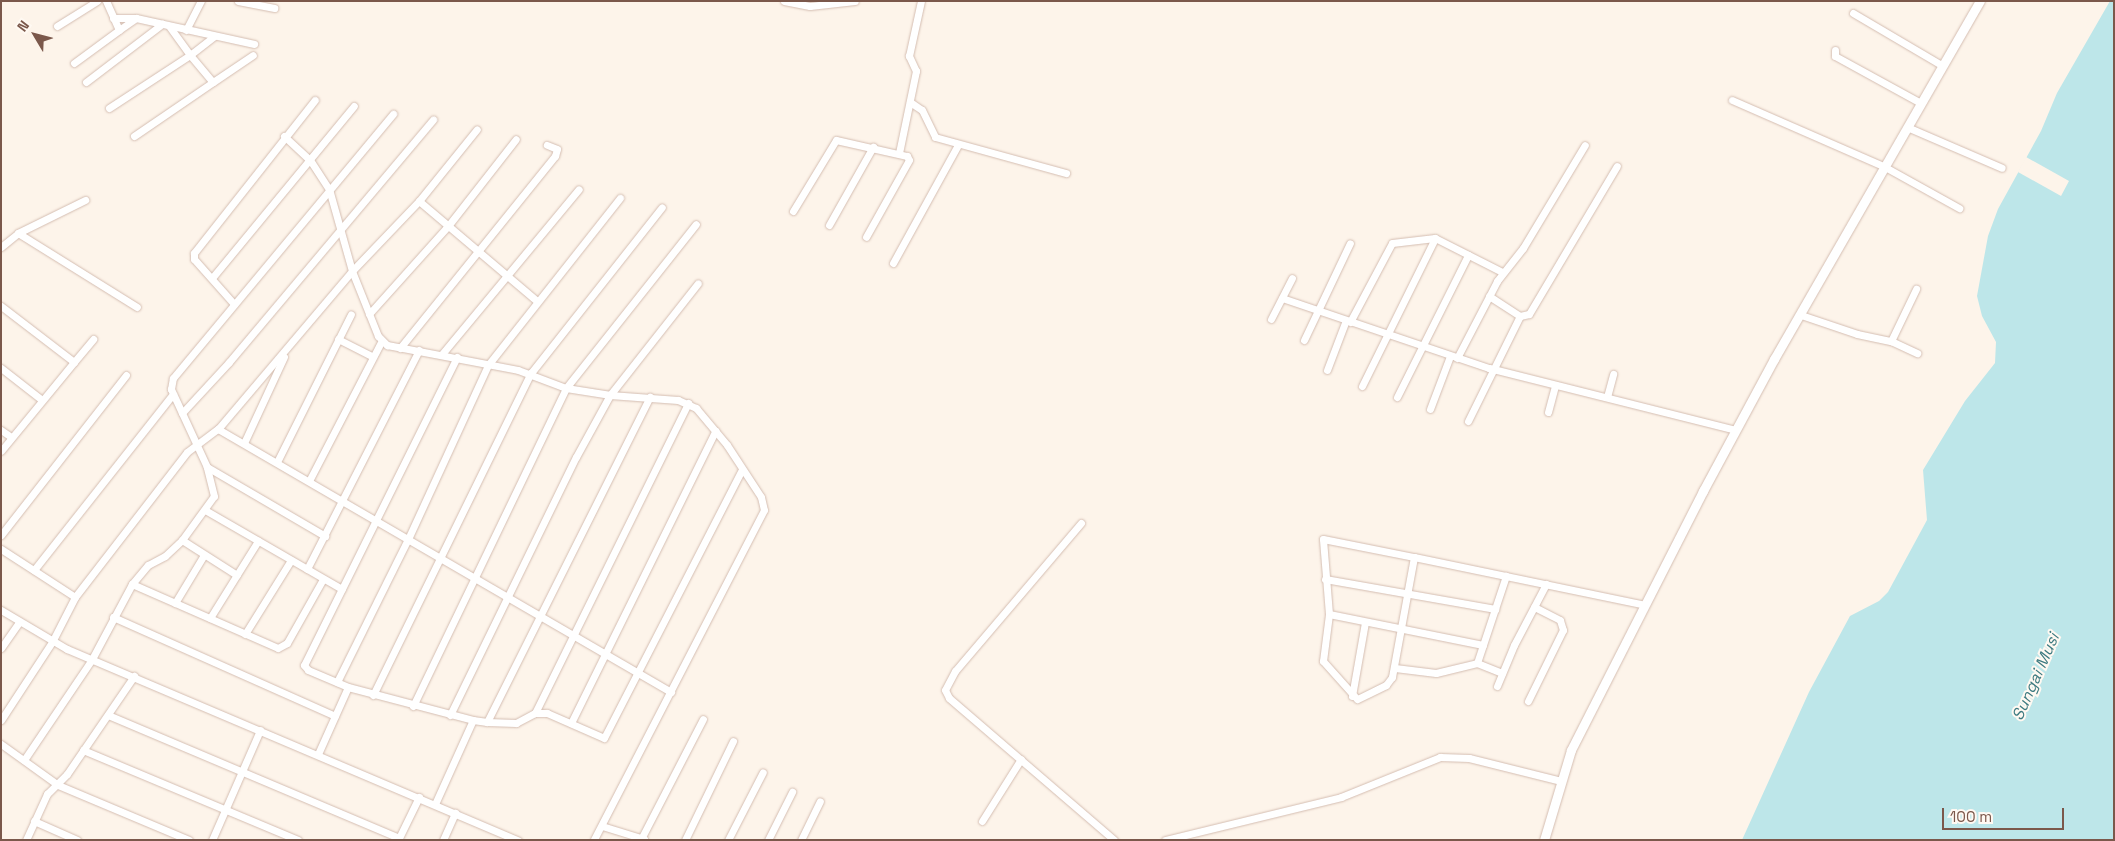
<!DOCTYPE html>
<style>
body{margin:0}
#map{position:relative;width:2115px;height:841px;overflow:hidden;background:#fdf4ea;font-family:"Space Grotesk",sans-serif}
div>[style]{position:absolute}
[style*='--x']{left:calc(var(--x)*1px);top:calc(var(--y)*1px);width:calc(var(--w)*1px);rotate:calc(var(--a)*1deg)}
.water>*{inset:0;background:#bde6e9}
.pier>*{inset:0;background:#fdf4ea}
.roads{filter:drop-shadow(0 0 1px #d4bdb1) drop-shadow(0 0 1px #d4bdb1)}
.minor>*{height:7px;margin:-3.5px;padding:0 3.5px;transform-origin:3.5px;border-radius:3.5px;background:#fff}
.tertiary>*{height:9px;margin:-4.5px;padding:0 4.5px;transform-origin:4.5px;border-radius:4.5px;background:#fff}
span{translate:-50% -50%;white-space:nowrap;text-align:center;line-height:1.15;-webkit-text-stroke:4px #fff9f2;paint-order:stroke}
.water-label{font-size:16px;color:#3d7a80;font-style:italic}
.frame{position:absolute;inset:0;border:2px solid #7b584b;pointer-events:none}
.north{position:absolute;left:10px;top:10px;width:50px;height:50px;-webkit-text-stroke:4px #fff9f2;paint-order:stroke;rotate:307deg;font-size:14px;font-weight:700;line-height:20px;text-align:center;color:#7b584b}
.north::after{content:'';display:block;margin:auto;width:18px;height:22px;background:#7b584b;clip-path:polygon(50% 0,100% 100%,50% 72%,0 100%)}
.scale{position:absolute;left:1942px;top:808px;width:122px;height:22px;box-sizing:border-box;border:2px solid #7b584b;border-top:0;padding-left:6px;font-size:15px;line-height:18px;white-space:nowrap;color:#7b584b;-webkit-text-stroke:4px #fff9f2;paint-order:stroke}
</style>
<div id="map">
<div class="water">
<div style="clip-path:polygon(2110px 1px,2114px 1px,2114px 840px,1742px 840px,1809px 692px,1850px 616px,1879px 601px,1888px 592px,1927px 520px,1923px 470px,1965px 401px,1995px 363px,1996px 342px,1982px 316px,1977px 296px,1988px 236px,1998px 209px,2041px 131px,2057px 93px)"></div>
</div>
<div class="pier">
<div style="clip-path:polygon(2026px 157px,2069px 181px,2061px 196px,2018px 172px)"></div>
</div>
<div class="roads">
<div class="minor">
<div style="--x:238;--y:1;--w:37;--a:11"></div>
<div style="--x:784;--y:1;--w:26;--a:11"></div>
<div style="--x:810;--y:6;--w:45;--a:-6.3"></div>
<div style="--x:1853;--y:13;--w:104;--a:30.5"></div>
<div style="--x:113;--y:18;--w:23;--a:0"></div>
<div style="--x:136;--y:18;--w:121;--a:12.4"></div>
<div style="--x:57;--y:26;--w:47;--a:-32"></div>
<div style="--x:169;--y:26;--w:36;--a:54"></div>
<div style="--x:190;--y:55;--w:31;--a:-38"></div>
<div style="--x:119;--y:30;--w:21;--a:-35"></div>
<div style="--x:186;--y:30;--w:33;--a:-63"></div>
<div style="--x:1835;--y:50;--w:6;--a:90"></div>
<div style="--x:1835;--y:56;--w:98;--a:28.7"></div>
<div style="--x:74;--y:63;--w:56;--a:-36.3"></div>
<div style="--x:119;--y:30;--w:32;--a:-114"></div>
<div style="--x:86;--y:82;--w:96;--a:-37.3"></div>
<div style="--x:1732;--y:100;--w:167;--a:23.6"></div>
<div style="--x:1885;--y:167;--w:85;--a:29"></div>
<div style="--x:910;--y:102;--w:14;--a:34"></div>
<div style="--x:922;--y:110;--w:30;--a:64"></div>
<div style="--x:935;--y:137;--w:136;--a:15.4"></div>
<div style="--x:109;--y:108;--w:97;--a:-33.2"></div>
<div style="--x:190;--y:55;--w:35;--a:50"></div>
<div style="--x:213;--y:82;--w:48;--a:-34"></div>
<div style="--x:1907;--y:127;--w:103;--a:23.3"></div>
<div style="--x:134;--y:136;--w:96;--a:-34.4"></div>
<div style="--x:284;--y:136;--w:35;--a:43"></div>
<div style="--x:310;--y:160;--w:35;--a:57"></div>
<div style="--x:329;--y:189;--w:85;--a:74.3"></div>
<div style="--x:352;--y:271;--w:70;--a:68.2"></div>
<div style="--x:378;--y:336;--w:13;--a:45"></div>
<div style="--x:387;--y:345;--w:133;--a:10.8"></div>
<div style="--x:518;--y:370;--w:51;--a:20.6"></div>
<div style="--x:566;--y:388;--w:45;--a:9"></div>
<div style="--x:610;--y:395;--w:142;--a:-51.8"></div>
<div style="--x:899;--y:153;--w:84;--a:-78.3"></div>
<div style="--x:916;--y:71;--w:17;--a:-115"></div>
<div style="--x:909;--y:56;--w:56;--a:-77.7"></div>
<div style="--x:419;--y:201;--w:155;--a:40.3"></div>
<div style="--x:793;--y:211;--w:83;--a:-58.8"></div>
<div style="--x:836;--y:140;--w:73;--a:12.7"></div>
<div style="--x:907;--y:156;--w:4;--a:63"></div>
<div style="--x:909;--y:160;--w:88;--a:119.2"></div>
<div style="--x:829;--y:225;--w:90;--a:-60.6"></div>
<div style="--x:18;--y:233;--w:140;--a:31.9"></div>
<div style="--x:1;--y:247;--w:22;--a:-39"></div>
<div style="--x:18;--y:233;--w:75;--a:-26.2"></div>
<div style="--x:893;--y:263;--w:135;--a:-61.2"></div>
<div style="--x:212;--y:278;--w:223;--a:-50.5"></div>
<div style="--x:1489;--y:296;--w:37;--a:33"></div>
<div style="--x:1282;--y:298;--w:219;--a:18.7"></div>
<div style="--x:1489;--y:368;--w:254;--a:14.1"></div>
<div style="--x:234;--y:304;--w:60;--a:-131.6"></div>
<div style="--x:194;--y:259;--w:6;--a:-90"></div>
<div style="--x:194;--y:253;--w:195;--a:-51.7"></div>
<div style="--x:1;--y:306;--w:92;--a:37.5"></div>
<div style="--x:74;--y:362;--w:115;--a:129.4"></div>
<div style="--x:369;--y:314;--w:118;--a:-48.1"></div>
<div style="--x:448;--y:226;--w:110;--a:-52"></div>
<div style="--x:1801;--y:315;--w:59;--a:18.7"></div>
<div style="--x:1857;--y:334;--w:35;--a:12"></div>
<div style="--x:1891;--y:341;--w:29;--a:25"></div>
<div style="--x:1271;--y:319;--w:46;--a:-62.9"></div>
<div style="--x:1350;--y:322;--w:89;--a:-62"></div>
<div style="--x:1392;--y:243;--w:43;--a:-6.6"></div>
<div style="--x:1435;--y:238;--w:75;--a:26.9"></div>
<div style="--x:338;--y:339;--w:39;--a:27"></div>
<div style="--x:1304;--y:340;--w:107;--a:-64.6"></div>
<div style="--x:1891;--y:341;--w:58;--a:-64.3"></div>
<div style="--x:400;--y:348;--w:247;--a:-51.1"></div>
<div style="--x:555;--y:156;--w:7;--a:-74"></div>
<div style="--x:557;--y:149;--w:11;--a:-158"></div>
<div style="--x:442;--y:354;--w:214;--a:-50.3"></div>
<div style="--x:457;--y:357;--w:344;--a:116.4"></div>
<div style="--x:304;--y:665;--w:6;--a:51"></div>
<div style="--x:308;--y:670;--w:43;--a:23"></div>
<div style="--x:348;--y:687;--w:129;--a:14.8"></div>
<div style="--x:473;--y:720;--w:14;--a:8"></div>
<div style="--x:487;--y:722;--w:364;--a:-63.4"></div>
<div style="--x:1457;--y:358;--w:87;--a:-62.5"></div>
<div style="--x:1497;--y:281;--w:42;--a:-51.8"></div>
<div style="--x:1523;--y:248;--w:120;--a:-59"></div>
<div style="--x:74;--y:362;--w:30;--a:-50"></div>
<div style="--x:1;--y:368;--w:52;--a:38"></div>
<div style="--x:1327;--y:370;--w:53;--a:-69.2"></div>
<div style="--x:1362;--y:386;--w:165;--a:-63.7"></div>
<div style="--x:1397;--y:397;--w:159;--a:-63.4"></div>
<div style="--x:1607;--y:397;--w:24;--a:-75"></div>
<div style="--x:1430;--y:409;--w:57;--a:-69.3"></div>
<div style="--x:1548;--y:412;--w:28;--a:-75"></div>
<div style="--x:182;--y:413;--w:69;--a:-47.3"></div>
<div style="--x:229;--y:362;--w:317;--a:-49.9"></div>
<div style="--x:1468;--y:421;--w:117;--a:-63.7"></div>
<div style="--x:1520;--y:316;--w:9;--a:-13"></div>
<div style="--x:1529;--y:314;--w:172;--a:-59.3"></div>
<div style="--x:218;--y:429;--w:524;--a:30.14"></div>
<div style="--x:1;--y:430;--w:12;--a:35"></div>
<div style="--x:244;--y:443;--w:95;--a:-65.1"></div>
<div style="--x:277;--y:462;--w:165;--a:-63.4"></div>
<div style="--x:207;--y:467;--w:137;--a:30.3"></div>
<div style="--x:309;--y:481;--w:157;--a:-62.6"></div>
<div style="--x:205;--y:510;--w:158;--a:30"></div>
<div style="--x:1081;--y:523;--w:194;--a:130.4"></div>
<div style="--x:955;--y:671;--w:21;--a:118"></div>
<div style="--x:945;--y:690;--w:9;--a:63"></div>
<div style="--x:949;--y:698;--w:218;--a:40.7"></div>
<div style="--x:1;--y:535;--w:203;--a:-52"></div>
<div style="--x:182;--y:540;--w:65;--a:32.5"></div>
<div style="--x:1;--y:549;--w:88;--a:33"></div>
<div style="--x:1414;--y:557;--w:122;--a:100.4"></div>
<div style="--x:1392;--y:677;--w:10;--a:127"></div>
<div style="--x:1386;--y:685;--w:32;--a:154"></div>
<div style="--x:1357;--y:699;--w:51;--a:-131.8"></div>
<div style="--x:1323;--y:661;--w:47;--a:-82.7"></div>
<div style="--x:1329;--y:614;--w:75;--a:-94.6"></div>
<div style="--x:1323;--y:539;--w:93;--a:11.2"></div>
<div style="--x:1414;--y:557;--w:236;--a:11.7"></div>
<div style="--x:307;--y:569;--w:246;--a:-62.9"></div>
<div style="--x:34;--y:570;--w:224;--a:-51.7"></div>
<div style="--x:1325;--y:579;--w:173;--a:10"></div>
<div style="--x:132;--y:584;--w:159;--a:23.7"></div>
<div style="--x:278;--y:648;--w:10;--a:-29"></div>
<div style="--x:287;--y:643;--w:73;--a:-60.6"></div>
<div style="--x:175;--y:603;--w:56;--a:-58.9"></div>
<div style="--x:1;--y:610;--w:77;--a:30.6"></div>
<div style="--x:67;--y:649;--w:490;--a:23"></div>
<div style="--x:1329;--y:614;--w:157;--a:11.4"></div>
<div style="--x:113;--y:617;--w:243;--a:24"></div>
<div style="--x:210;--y:618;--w:91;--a:-58.1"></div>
<div style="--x:245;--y:634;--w:87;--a:-58.1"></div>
<div style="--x:1;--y:648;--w:32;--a:-55"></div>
<div style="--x:1477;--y:663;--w:27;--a:22"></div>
<div style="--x:1395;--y:668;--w:41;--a:7"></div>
<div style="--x:1436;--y:673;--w:42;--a:-13.7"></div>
<div style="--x:1477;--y:663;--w:92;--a:-71.6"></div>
<div style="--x:337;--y:682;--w:160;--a:-63.6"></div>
<div style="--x:408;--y:539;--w:192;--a:-65.3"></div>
<div style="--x:488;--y:365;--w:213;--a:-51.7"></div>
<div style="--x:1497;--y:686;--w:44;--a:-67.5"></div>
<div style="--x:1514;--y:645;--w:69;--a:-62.3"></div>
<div style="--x:373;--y:695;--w:359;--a:-63.9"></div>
<div style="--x:531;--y:373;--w:211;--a:-51.7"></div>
<div style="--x:1352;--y:696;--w:75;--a:-80"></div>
<div style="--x:1528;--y:701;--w:79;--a:-63.8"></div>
<div style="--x:1563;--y:630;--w:10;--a:-107"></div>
<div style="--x:1560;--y:620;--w:29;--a:-153"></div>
<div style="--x:413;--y:706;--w:353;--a:-64.3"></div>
<div style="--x:566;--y:388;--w:209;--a:-51.6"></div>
<div style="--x:535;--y:713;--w:346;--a:-63.7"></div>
<div style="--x:108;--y:715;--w:316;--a:22.9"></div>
<div style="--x:450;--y:715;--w:287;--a:-64"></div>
<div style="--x:576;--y:457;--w:71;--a:-61.3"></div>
<div style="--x:610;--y:395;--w:68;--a:4.2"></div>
<div style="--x:678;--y:400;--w:20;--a:24"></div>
<div style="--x:696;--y:408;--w:48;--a:50"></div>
<div style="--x:727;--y:445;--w:62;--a:56.8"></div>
<div style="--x:761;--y:497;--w:13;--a:77"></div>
<div style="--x:764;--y:510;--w:371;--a:117.3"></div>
<div style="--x:1;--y:720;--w:93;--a:-56.8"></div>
<div style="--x:52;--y:642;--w:51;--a:-62.9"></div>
<div style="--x:75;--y:597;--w:183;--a:-52.3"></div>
<div style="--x:187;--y:452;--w:39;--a:-37"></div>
<div style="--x:218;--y:429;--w:207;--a:-49.7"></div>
<div style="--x:352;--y:271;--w:97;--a:-46.3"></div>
<div style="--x:419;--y:201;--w:92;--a:-51.1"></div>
<div style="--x:487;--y:722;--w:29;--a:2"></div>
<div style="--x:516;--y:723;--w:21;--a:-28"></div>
<div style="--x:535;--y:713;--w:12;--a:0"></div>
<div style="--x:547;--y:713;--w:62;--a:23.7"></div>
<div style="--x:604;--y:738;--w:300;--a:-62.8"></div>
<div style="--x:571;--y:723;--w:326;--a:-63.7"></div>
<div style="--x:1;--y:744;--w:70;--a:35.7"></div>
<div style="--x:58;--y:785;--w:142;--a:22.8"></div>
<div style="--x:83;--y:750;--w:233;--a:22.7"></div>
<div style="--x:318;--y:754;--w:73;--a:-65.9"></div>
<div style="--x:24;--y:760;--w:122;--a:-56"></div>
<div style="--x:92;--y:659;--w:85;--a:-61.9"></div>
<div style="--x:132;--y:584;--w:25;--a:-50"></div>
<div style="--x:148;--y:565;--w:19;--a:-28"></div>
<div style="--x:165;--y:556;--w:23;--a:-43"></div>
<div style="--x:182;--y:540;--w:54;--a:-54"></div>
<div style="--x:214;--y:496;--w:30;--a:-104"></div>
<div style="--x:207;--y:467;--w:86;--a:-114.8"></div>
<div style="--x:171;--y:389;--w:11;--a:-80"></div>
<div style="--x:173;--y:378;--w:344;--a:-50.2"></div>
<div style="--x:435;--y:804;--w:92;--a:-65.7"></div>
<div style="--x:34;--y:821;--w:47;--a:23.8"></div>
<div style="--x:982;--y:821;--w:73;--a:-57.8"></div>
<div style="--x:602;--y:826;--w:44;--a:17.2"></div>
<div style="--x:641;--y:839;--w:135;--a:-62.7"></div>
<div style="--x:26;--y:840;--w:51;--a:-65.5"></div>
<div style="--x:47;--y:794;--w:28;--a:-45"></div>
<div style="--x:67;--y:774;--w:119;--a:-55.6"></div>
<div style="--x:212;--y:840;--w:120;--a:-66.4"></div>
<div style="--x:398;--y:840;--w:48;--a:-64"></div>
<div style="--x:443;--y:840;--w:30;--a:-66"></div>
<div style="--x:685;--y:840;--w:110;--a:-64.1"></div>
<div style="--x:728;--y:840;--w:76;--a:-62.8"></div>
<div style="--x:768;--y:840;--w:54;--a:-63.4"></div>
<div style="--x:801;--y:840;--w:43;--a:-64"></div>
<div style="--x:1165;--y:840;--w:181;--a:-13.7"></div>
<div style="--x:1341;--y:797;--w:107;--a:-22"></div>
<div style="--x:1440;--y:757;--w:29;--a:2"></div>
<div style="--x:1469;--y:758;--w:95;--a:14"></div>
</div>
<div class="tertiary">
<div style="--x:1544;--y:840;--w:94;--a:-73.3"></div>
<div style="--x:1571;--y:750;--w:291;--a:-63"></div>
<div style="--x:1703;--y:491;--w:150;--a:-61.7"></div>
<div style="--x:1774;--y:359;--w:413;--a:-60.1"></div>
</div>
</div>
<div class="water-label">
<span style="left:2036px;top:677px;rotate:-66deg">Sungai Musi</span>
</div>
<div class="frame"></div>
<div class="north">N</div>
<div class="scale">100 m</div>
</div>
